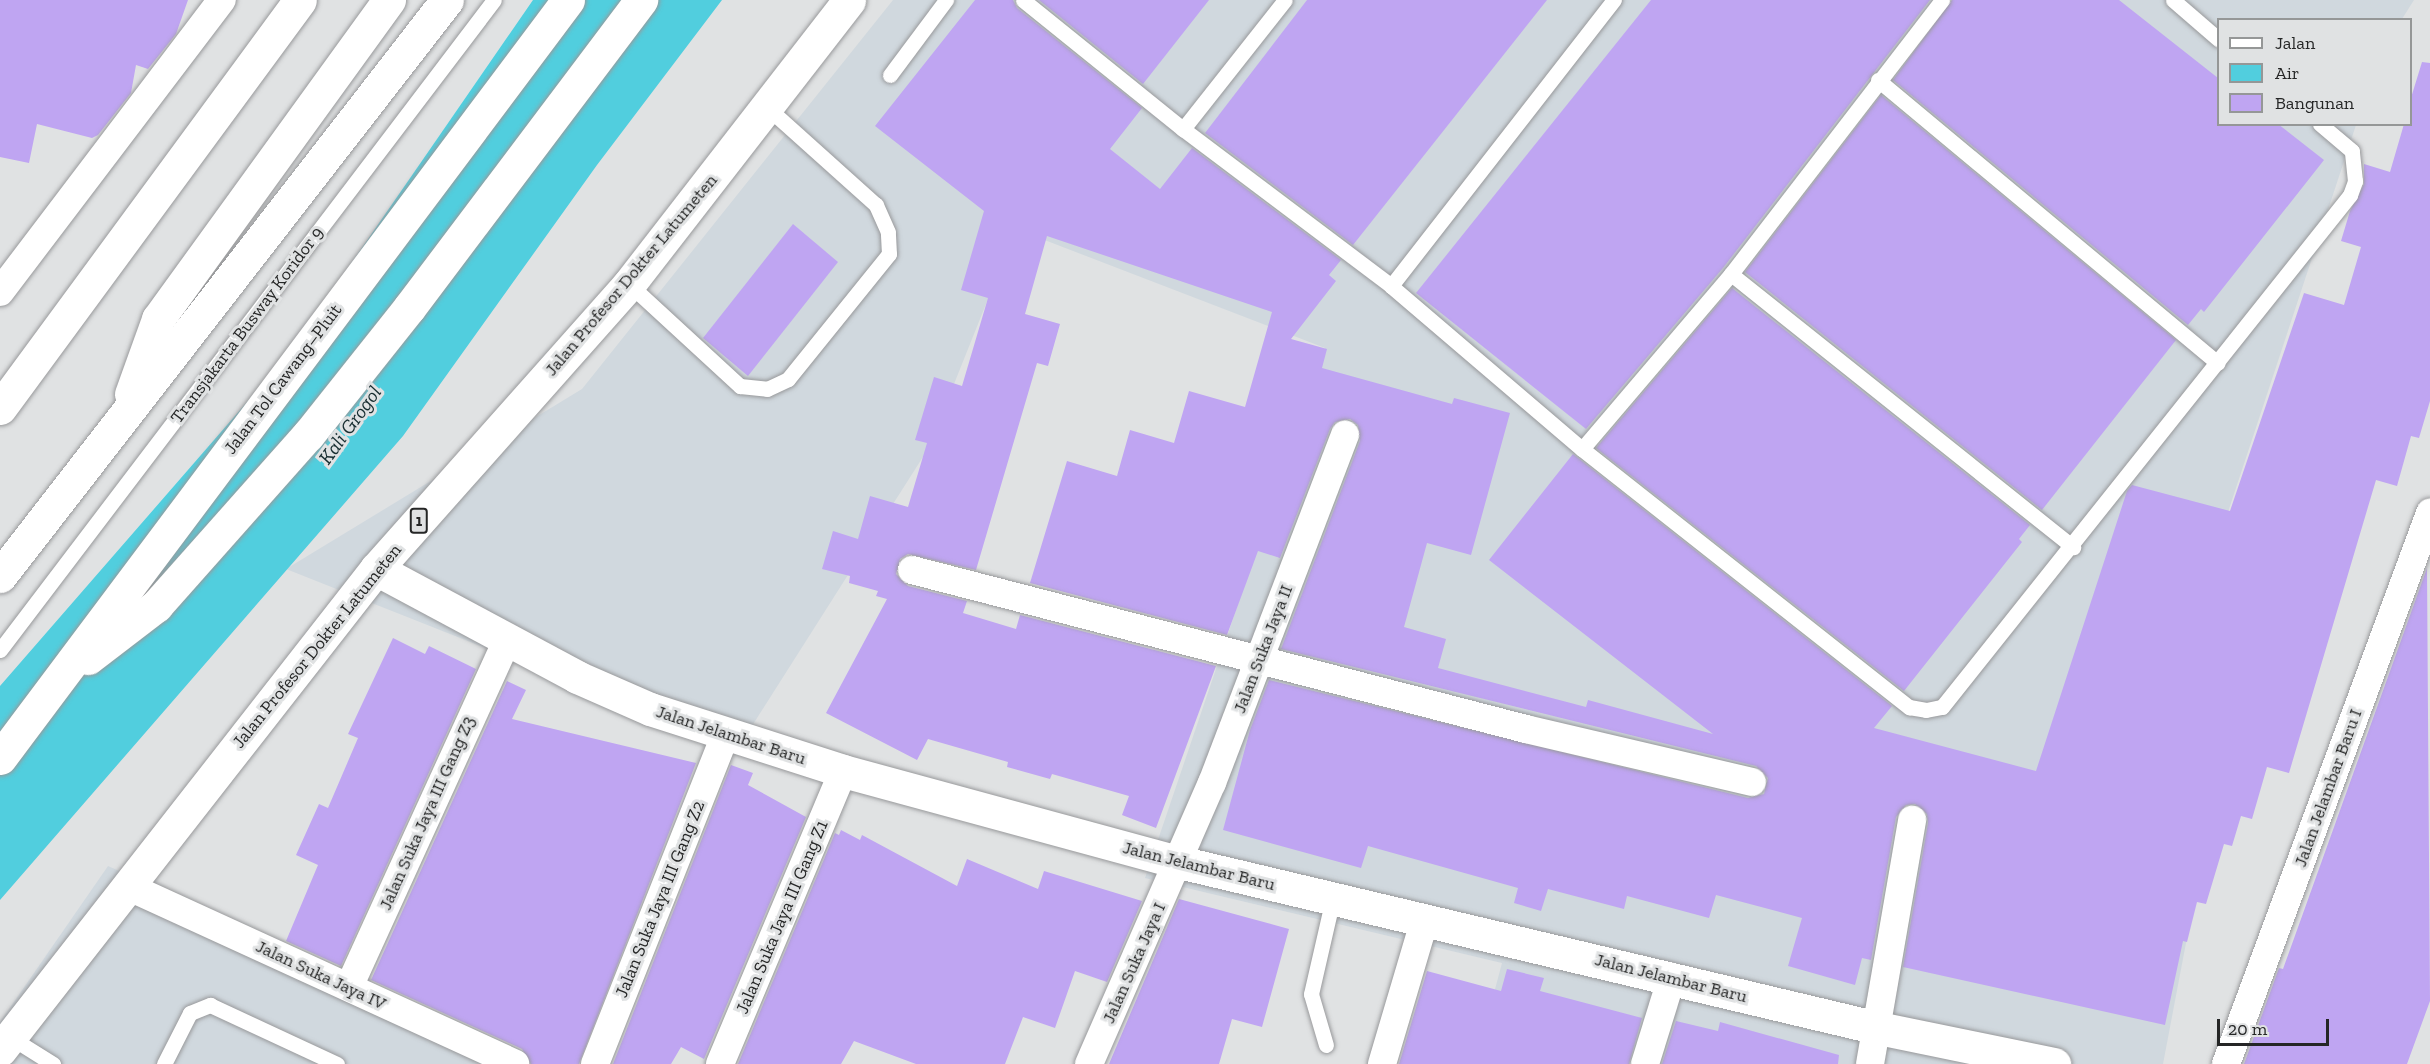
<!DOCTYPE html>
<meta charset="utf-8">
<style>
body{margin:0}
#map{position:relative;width:2430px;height:1064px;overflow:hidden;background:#e0e2e3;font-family:"Zilla Slab",serif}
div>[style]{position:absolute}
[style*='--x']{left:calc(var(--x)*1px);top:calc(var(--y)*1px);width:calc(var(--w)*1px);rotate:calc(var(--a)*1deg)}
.built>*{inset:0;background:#d0d8de}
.water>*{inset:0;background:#51cede}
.building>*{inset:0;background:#bfa5f2}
.roads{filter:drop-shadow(0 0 2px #98999b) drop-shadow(0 0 2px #98999b)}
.lane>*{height:15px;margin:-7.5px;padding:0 7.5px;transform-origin:7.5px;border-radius:7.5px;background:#fff}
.street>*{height:28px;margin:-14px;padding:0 14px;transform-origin:14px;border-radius:14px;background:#fff}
.secondary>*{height:33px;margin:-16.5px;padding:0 16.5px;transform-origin:16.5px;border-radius:16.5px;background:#fff}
.highway>*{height:33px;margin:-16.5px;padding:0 16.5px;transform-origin:16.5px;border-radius:16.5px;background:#fff}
span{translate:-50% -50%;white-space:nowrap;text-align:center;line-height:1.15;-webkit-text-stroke:6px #e0e2e3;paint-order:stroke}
.shield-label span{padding:2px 4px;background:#e0e2e3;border:2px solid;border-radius:4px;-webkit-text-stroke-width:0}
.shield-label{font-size:16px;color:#252626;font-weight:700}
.street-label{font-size:18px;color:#252626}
.water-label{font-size:20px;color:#172d30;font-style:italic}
.legend{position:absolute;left:2217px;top:18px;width:195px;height:108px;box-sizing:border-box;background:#e0e2e3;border:2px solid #959797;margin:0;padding:8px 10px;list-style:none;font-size:18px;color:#252626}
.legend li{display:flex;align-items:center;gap:12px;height:30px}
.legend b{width:30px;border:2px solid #959797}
.scale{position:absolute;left:2217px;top:1019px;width:112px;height:27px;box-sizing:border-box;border:3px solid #252626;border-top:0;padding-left:8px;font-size:18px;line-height:21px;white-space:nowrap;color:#252626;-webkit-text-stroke:4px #e0e2e3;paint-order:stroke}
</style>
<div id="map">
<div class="built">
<div style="clip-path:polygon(893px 0,2414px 0,2402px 19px,2218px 20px,2218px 124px,2356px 125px,2110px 869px,2194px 901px,2163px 1064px,1475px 1064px,1502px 963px,1145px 878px,1325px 348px,1016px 229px,928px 449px,738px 748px,286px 569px,582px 389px)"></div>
<div style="clip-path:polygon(108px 866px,552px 1064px,0 1064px,0 1022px)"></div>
</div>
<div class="water">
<div style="clip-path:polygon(533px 0,722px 0,597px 165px,403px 436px,0 900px,0 686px,288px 355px)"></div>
</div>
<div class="building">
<div style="clip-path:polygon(0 0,188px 0,176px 34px,148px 69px,136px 65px,131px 93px,98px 135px,92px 138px,37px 124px,29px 163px,0 157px)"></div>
<div style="clip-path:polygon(975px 0,1013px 0,1017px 8px,1142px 108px,1110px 149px,1160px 189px,1192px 148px,1341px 260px,1329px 275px,1336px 281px,1291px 339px,1327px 349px,1322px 368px,1452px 404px,1454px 398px,1510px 413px,1471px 555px,1427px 543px,1404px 627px,1446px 639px,1438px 668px,1586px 707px,1588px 700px,1713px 734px,1489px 560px,1573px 454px,1892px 706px,1874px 728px,2036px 771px,2127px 491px,2132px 485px,2230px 511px,2304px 293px,2344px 305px,2361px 247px,2341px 241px,2350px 211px,2364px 184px,2364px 164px,2390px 172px,2404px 124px,2410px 124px,2410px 101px,2422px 62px,2430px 63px,2430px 401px,2419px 438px,2411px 436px,2397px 486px,2376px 480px,2289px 773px,2267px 767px,2252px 819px,2241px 816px,2232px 846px,2224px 844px,2206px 904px,2197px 902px,2187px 942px,2183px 941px,2165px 1025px,1903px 967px,1928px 823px,1927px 814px,1915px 804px,1906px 805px,1896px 817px,1871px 960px,1862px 958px,1855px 985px,1788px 966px,1802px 918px,1716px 895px,1709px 918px,1627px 896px,1624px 909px,1548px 889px,1541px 911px,1514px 903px,1518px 888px,1368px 846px,1361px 868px,1223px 830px,1250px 730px,1269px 680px,1748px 798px,1764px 794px,1768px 778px,1756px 766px,1281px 649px,1360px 441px,1358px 425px,1350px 419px,1335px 422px,1330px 429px,1280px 558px,1258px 551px,1227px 635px,1030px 583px,1067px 461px,1117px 476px,1130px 430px,1174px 443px,1189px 391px,1245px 407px,1272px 312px,1047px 236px,1025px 314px,1060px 324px,1048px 366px,1037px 363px,976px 570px,908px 554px,900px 559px,896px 574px,908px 586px,967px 601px,963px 613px,1016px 629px,1020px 615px,1216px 666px,1156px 828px,1122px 815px,1129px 796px,1052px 774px,1050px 779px,1007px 767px,1008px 762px,928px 739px,917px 760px,826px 713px,887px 599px,876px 596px,878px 591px,849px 583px,850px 576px,822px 569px,833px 531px,858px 539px,870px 496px,908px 507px,927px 443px,915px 440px,934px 377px,962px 386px,988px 298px,961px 290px,984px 211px,875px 126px)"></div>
<div style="clip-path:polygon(1039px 0,1209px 0,1143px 84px)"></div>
<div style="clip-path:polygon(1307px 0,1547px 0,1353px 245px,1205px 133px)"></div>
<div style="clip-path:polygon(1651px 0,1930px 0,1723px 268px,1586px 429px,1416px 293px)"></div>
<div style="clip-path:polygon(1952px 0,2119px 0,2218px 78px,2218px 124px,2278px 124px,2324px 160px,2204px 312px,2201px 309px,2188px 325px,1893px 80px)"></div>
<div style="clip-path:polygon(1881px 95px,2176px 340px,2042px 510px,1745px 272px)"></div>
<div style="clip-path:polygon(793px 224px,838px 262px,748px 376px,703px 338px)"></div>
<div style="clip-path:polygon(1732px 288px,2030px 525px,2019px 539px,2022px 542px,1904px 691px,1596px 448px)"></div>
<div style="clip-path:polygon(2427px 568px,2430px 1001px,2407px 1064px,2244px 1064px,2279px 968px,2283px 969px)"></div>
<div style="clip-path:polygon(393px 638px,425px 654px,429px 646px,476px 669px,341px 966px,286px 941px,318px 865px,296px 855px,319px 804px,328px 808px,358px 738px,348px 734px)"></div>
<div style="clip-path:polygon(507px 681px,526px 690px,512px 719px,696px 763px,579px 1064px,531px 1064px,522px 1049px,371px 980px)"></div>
<div style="clip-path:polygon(731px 765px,753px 773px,748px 785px,806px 817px,704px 1059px,681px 1047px,671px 1064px,613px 1064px)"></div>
<div style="clip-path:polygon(841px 830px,860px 840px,862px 835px,957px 886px,967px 859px,1038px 889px,1044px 871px,1142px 901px,1107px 982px,1075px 971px,1055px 1028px,1023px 1017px,1005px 1064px,916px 1064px,854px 1041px,841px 1064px,738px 1064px,835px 833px,839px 835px)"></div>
<div style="clip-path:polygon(1179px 899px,1289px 929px,1262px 1027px,1232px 1019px,1219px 1064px,1109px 1064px)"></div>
<div style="clip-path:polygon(1507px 969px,1544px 978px,1540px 991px,1642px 1018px,1629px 1064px,1399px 1064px,1427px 971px,1501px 991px)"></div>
<div style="clip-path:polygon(1676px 1021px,1718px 1031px,1720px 1022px,1839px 1055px,1838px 1064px,1662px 1064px)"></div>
</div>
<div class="roads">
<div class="lane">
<div style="--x:1023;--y:0;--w:206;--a:38.9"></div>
<div style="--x:1183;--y:129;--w:261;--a:37"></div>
<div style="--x:1391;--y:286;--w:251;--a:40.5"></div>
<div style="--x:1582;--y:449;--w:417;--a:38.3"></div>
<div style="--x:1909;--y:707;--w:17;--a:10"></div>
<div style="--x:1926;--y:710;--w:16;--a:-11"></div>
<div style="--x:1942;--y:707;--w:655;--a:-51.45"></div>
<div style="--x:2350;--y:195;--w:15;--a:-70"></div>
<div style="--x:2355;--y:181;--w:30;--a:-96"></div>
<div style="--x:2352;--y:151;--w:42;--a:-139.8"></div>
<div style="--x:2173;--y:0;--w:60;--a:40.9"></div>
<div style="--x:890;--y:75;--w:94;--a:-53.3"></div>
<div style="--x:1878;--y:80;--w:442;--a:39.8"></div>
<div style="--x:1183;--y:129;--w:164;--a:-51.7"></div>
<div style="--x:1731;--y:274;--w:438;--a:38.6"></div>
<div style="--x:629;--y:284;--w:151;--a:42.6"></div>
<div style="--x:740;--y:386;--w:27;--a:6"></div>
<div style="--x:767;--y:389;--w:23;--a:-25"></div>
<div style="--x:788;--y:379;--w:161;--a:-51.1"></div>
<div style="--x:889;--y:254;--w:22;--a:-93"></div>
<div style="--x:888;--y:232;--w:30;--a:-114"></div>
<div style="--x:876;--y:205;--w:145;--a:-138.1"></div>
<div style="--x:1391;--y:286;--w:363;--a:-52.1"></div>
<div style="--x:1582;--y:449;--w:230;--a:-49.6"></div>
<div style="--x:1731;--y:274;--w:346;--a:-52.4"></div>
<div style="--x:0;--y:650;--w:816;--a:-52.77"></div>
<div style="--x:10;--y:1037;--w:51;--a:32.1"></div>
<div style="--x:1326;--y:1045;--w:53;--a:-106.4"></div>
<div style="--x:1311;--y:994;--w:98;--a:-77.1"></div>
<div style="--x:164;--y:1064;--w:57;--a:-63"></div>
<div style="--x:190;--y:1013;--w:22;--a:-22"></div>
<div style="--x:210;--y:1005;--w:140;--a:24.9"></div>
</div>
<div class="street">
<div style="--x:0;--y:292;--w:367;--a:-52.8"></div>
<div style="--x:912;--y:570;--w:634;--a:14.52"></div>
<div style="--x:1526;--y:729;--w:232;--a:13.2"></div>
<div style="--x:127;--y:886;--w:427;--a:24.6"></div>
<div style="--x:349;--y:987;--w:380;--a:-65.5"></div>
<div style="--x:595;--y:1064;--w:356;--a:-68.4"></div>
<div style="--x:720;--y:1064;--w:318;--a:-67.2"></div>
<div style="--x:1089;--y:1064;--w:307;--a:-66.4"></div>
<div style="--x:1212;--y:783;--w:373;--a:-69.1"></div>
<div style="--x:1382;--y:1064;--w:151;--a:-73.5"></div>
<div style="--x:1645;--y:1064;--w:91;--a:-72.8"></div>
<div style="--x:1870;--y:1064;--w:248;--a:-80.2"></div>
<div style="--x:2226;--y:1064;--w:588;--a:-69.68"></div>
</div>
<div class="secondary">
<div style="--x:376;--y:569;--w:228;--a:28.2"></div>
<div style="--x:577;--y:677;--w:80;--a:23.7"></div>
<div style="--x:650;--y:709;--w:203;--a:17.8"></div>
<div style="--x:843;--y:771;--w:348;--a:15.2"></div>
<div style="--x:1179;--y:862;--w:718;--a:13.36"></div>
<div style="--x:1878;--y:1028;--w:180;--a:11.6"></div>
</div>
<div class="highway">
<div style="--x:131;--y:394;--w:80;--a:-70.2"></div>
<div style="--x:158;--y:319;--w:394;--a:-54.1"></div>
<div style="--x:0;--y:408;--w:506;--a:-53.67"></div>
<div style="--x:0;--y:576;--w:729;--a:-52.19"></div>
<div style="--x:88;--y:658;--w:86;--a:-37.4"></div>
<div style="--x:156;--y:606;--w:229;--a:-48.4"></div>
<div style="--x:308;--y:435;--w:162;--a:-51.5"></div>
<div style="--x:409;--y:308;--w:386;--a:-53"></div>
<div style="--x:0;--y:758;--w:947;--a:-53.15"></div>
<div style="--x:0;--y:1050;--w:611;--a:-51.99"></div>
<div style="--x:376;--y:569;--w:381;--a:-48.4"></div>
<div style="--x:629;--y:284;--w:359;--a:-52.2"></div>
</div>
</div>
<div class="shield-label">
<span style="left:419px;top:521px">1</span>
</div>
<div class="street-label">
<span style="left:631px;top:275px;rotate:-50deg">Jalan Profesor Dokter Latumeten</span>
<span style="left:247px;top:325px;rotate:-53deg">Transjakarta Busway Koridor 9</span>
<span style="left:283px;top:379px;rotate:-53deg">Jalan Tol Cawang–Pluit</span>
<span style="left:317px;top:646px;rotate:-51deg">Jalan Profesor Dokter Latumeten</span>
<span style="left:1263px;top:649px;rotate:-69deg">Jalan Suka Jaya II</span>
<span style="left:731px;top:735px;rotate:18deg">Jalan Jelambar Baru</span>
<span style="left:2328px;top:788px;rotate:-70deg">Jalan Jelambar Baru I</span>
<span style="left:427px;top:813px;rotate:-66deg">Jalan Suka Jaya III Gang Z3</span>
<span style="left:1199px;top:866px;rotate:14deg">Jalan Jelambar Baru</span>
<span style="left:660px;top:899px;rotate:-68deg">Jalan Suka Jaya III Gang Z2</span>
<span style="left:782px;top:917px;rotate:-67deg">Jalan Suka Jaya III Gang Z1</span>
<span style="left:1134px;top:963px;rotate:-66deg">Jalan Suka Jaya I</span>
<span style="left:321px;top:975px;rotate:25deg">Jalan Suka Jaya IV</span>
<span style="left:1671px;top:978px;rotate:14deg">Jalan Jelambar Baru</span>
</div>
<div class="water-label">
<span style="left:350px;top:425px;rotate:-54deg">Kali Grogol</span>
</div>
<ul class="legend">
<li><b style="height:8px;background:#fff"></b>Jalan</li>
<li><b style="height:16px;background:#51cede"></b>Air</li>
<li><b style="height:16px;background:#bfa5f2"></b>Bangunan</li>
</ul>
<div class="scale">20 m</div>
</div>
